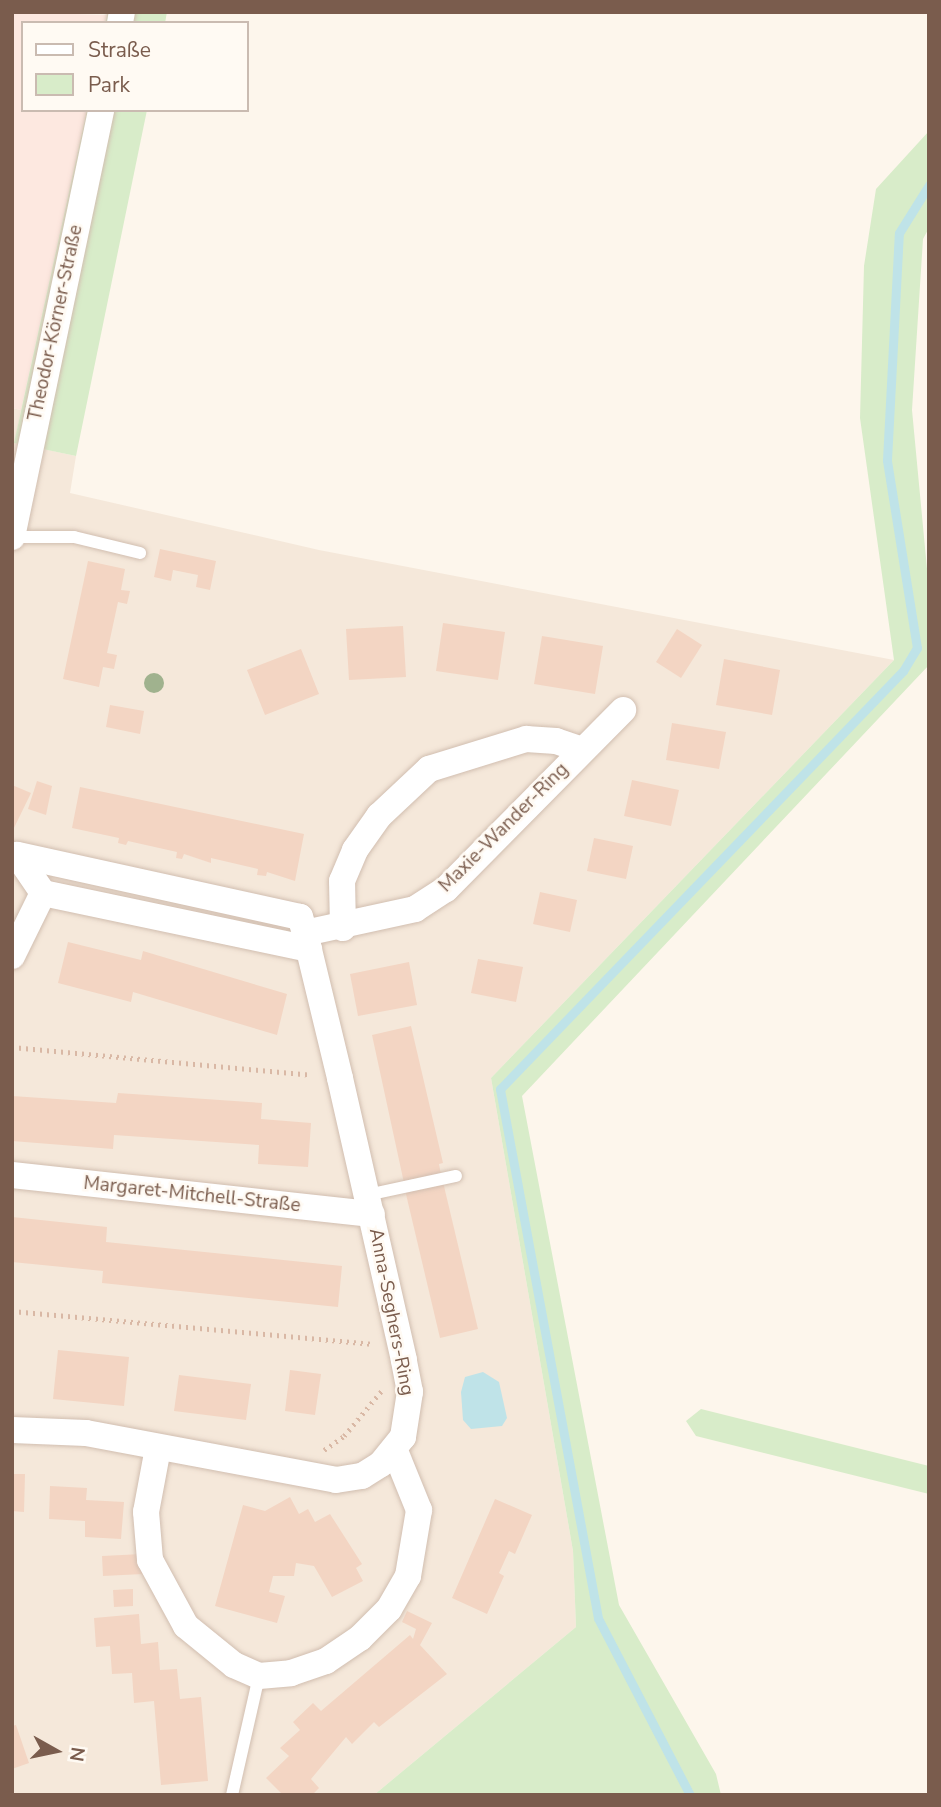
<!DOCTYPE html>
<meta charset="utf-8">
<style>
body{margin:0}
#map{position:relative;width:941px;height:1807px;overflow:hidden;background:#fdf6ec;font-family:"Nunito Sans",sans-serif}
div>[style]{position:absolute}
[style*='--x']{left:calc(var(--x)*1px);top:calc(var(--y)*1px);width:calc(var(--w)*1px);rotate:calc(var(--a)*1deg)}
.residential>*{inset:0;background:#f5e8da}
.commercial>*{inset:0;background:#fde8e0}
.green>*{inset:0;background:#d8ecc9}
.water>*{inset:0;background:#bfe3e8}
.stream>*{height:9px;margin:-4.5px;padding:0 4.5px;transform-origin:4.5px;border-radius:4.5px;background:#bfe3e8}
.building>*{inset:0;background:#f3d5c3}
.path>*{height:4.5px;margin-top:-2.25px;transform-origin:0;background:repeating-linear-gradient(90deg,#d9b8a5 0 2px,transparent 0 7px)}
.roads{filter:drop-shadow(0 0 2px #d1beb0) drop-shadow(0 0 2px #d1beb0)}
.lane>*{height:12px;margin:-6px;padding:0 6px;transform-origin:6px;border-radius:6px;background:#fff}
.street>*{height:26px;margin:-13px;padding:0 13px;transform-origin:13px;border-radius:13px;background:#fff}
.trees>*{width:20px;height:20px;margin:-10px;border-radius:50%;background:#a0b28e}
span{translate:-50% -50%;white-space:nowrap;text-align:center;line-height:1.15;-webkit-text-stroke:5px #fffaf3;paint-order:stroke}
.street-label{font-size:19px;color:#7a5c4d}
.frame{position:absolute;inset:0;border:14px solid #7a5c4d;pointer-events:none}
.legend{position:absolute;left:21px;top:21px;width:228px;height:91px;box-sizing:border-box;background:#fffaf3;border:2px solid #cabbb1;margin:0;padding:9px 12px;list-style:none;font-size:21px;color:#7a5c4d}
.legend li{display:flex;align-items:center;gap:14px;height:35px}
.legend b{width:35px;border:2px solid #cabbb1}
.north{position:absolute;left:21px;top:1716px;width:70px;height:70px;-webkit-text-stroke:5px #fffaf3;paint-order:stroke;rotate:99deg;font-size:19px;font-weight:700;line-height:28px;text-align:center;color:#7a5c4d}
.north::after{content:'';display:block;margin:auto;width:24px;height:32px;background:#7a5c4d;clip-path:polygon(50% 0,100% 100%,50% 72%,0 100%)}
</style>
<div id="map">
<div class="residential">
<div style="clip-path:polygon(12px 408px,21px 410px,15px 443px,76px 456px,70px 493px,319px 550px,894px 660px,491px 1078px,573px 1551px,576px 1627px,374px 1795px,12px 1795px)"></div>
</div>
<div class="commercial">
<div style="clip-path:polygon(12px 12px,107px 15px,105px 23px,23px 23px,23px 110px,87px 110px,21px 410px,12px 408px)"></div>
</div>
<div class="green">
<div style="clip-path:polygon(108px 12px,167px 12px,165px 23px,105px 23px)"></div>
<div style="clip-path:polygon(87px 110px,147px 110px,76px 456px,14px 443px)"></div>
<div style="clip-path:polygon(929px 131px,929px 228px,923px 239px,912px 410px,929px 590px,929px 665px,522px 1096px,619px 1605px,716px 1774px,721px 1795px,374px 1795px,576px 1627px,573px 1551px,491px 1078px,894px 660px,860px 418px,864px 266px,876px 189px)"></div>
<div style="clip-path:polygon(701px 1409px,929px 1466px,929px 1494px,696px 1436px,686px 1421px)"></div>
</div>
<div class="water">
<div style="clip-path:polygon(483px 1372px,499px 1382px,507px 1418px,502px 1426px,471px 1429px,463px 1420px,461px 1392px,465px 1377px)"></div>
</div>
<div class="stream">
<div style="--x:690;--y:1795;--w:199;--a:-117.5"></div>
<div style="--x:598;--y:1618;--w:538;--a:-100.5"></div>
<div style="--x:500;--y:1089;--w:581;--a:-46.05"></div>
<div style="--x:903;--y:671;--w:27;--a:-59"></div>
<div style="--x:917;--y:648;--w:190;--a:-99.1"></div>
<div style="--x:887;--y:460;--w:227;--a:-87"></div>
<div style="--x:899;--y:233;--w:57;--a:-58"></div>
</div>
<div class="building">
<div style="clip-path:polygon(160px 549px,216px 561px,210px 590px,196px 587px,198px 575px,173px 570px,171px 581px,154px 577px)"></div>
<div style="clip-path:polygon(88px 561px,125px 569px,121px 590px,130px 591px,127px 604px,118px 602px,107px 653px,117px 655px,114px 669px,103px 667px,99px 687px,63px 679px)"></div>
<div style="clip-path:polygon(443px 623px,505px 632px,498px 680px,436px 671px)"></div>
<div style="clip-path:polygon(403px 626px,406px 677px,349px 680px,346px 629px)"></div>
<div style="clip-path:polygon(677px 629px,702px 645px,681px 678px,656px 662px)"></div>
<div style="clip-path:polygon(542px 636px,603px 646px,595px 694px,534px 684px)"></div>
<div style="clip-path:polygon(301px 649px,319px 694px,265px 715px,247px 670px)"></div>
<div style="clip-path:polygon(724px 659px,780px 670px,772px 715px,716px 705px)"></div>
<div style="clip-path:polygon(110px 705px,144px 711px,140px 734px,106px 727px)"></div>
<div style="clip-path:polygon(672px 723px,726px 732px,719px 769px,666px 760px)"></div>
<div style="clip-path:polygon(632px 780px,679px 790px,671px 826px,624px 816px)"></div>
<div style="clip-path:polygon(37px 781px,52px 786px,46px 815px,28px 809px)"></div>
<div style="clip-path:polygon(12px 785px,31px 793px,12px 832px)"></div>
<div style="clip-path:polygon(80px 787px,304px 834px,295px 881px,267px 872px,266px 876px,257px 875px,258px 869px,211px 858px,211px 863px,184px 854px,182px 859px,176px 858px,177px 852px,128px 841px,126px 845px,118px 843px,119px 838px,72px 828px)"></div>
<div style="clip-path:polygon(594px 838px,633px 846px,626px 879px,587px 871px)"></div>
<div style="clip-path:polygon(540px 892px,577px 900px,570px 932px,533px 924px)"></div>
<div style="clip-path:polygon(68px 942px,141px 960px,143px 951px,287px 994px,277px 1035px,133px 992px,131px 1002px,58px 983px)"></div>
<div style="clip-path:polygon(478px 959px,523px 967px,516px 1002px,471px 993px)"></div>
<div style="clip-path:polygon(409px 962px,417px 1005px,358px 1016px,350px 974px)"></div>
<div style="clip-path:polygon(411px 1026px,443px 1163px,439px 1164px,441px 1175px,404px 1183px,372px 1035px)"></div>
<div style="clip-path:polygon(118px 1093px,262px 1103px,261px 1119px,311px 1123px,308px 1167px,258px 1164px,259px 1145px,114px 1135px,113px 1149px,12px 1141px,12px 1096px,116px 1103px)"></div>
<div style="clip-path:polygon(443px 1182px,478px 1329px,440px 1338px,405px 1190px)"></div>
<div style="clip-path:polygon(12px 1217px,107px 1227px,106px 1242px,342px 1266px,338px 1307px,102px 1283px,103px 1271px,12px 1262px)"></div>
<div style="clip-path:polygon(58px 1350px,129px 1357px,124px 1406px,53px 1399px)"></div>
<div style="clip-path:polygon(290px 1370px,321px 1374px,315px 1415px,285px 1411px)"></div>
<div style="clip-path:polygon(179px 1375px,251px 1384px,246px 1420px,174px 1411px)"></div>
<div style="clip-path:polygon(12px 1474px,25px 1474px,24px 1512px,12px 1511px)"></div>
<div style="clip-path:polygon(50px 1486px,87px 1488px,86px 1500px,124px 1502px,121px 1539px,85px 1537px,85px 1521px,49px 1519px)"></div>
<div style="clip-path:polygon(290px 1497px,299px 1514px,308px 1509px,315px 1522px,330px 1514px,362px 1564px,356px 1568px,363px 1581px,332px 1597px,314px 1566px,296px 1563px,294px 1576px,273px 1576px,269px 1592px,285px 1596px,277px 1623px,215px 1606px,243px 1505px,265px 1511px)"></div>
<div style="clip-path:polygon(495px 1499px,532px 1515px,515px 1554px,509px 1551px,499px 1573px,504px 1576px,487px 1614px,452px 1598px)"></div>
<div style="clip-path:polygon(142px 1554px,143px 1574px,103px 1576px,102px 1556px)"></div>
<div style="clip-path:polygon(133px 1589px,133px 1606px,114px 1607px,113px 1590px)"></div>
<div style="clip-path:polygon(407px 1611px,432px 1623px,420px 1645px,447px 1674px,379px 1727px,374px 1722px,352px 1744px,346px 1737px,311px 1779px,319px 1788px,312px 1795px,283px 1795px,266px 1778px,289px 1756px,280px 1748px,300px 1730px,293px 1722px,313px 1703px,321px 1711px,410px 1635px,413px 1639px,416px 1629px,402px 1622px)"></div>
<div style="clip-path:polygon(139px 1614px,141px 1644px,158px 1642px,160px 1670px,177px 1669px,180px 1699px,201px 1697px,208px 1781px,161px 1785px,154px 1701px,134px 1703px,132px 1673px,112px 1674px,110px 1646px,96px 1647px,94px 1618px)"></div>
<div style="clip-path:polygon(16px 1725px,29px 1763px,12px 1769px,12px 1726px)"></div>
</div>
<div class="path">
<div style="--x:12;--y:1047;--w:300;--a:5.3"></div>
<div style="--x:12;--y:1311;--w:363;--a:5.2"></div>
<div style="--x:324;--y:1450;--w:24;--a:-35"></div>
<div style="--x:344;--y:1436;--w:61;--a:-50.3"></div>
</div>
<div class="roads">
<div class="lane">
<div style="--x:12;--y:537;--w:62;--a:0"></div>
<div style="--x:74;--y:537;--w:68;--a:13.6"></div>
<div style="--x:367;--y:1195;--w:91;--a:-12.1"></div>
<div style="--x:232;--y:1795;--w:122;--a:-77.2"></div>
</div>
<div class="street">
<div style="--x:120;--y:23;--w:11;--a:-80"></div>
<div style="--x:12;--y:537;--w:436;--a:-78.2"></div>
<div style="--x:343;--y:928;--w:47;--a:-91.2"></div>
<div style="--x:342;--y:881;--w:34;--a:-67"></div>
<div style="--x:355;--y:850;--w:42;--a:-54.8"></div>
<div style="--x:379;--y:816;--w:69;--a:-43.2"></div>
<div style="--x:429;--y:769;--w:102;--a:-17.2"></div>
<div style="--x:526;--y:739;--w:30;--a:4"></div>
<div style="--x:556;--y:741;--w:28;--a:19"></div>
<div style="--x:305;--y:933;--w:113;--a:-12.3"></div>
<div style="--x:415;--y:909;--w:37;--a:-33"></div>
<div style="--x:446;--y:889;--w:252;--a:-45.3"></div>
<div style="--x:12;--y:956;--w:70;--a:-63.8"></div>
<div style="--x:12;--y:1175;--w:362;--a:6.2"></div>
<div style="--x:12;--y:1430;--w:74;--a:2.3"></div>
<div style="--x:86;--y:1433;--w:254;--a:10.6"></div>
<div style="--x:336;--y:1480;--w:26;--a:-9"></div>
<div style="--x:362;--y:1476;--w:22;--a:-32"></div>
<div style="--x:381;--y:1464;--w:35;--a:-51"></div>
<div style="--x:403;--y:1437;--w:46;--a:-81.2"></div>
<div style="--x:410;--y:1392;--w:33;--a:-101"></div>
<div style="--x:404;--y:1360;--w:289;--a:-102.8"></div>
<div style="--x:340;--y:1078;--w:149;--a:-103.6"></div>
<div style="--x:305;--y:933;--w:17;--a:-107"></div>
<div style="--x:300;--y:917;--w:290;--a:-167.6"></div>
<div style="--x:17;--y:855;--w:46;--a:55.6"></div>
<div style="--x:43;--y:893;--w:272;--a:11.9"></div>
<div style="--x:158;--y:1448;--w:65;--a:100.6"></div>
<div style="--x:146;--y:1512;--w:48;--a:85.2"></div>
<div style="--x:150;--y:1560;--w:75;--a:61.4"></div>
<div style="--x:186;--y:1626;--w:62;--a:39.1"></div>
<div style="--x:234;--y:1665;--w:27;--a:24"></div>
<div style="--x:259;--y:1676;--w:32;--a:-5"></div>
<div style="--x:291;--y:1673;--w:37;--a:-19"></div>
<div style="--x:326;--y:1661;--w:41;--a:-34.1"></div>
<div style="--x:360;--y:1638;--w:41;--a:-45"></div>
<div style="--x:389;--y:1609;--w:38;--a:-60"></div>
<div style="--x:408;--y:1576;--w:67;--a:-80.5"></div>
<div style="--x:419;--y:1510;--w:64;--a:-112.1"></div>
</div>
</div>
<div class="trees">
<div style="left:154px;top:683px"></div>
</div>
<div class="street-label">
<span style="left:56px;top:323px;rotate:-78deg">Theodor-Körner-Straße</span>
<span style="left:504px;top:828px;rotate:-45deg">Maxie-Wander-Ring</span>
<span style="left:192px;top:1195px;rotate:6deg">Margaret-Mitchell-Straße</span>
<span style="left:391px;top:1312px;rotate:79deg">Anna-Seghers-Ring</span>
</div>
<div class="frame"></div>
<ul class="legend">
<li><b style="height:9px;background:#fff"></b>Straße</li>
<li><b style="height:19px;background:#d8ecc9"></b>Park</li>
</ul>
<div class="north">N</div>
</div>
